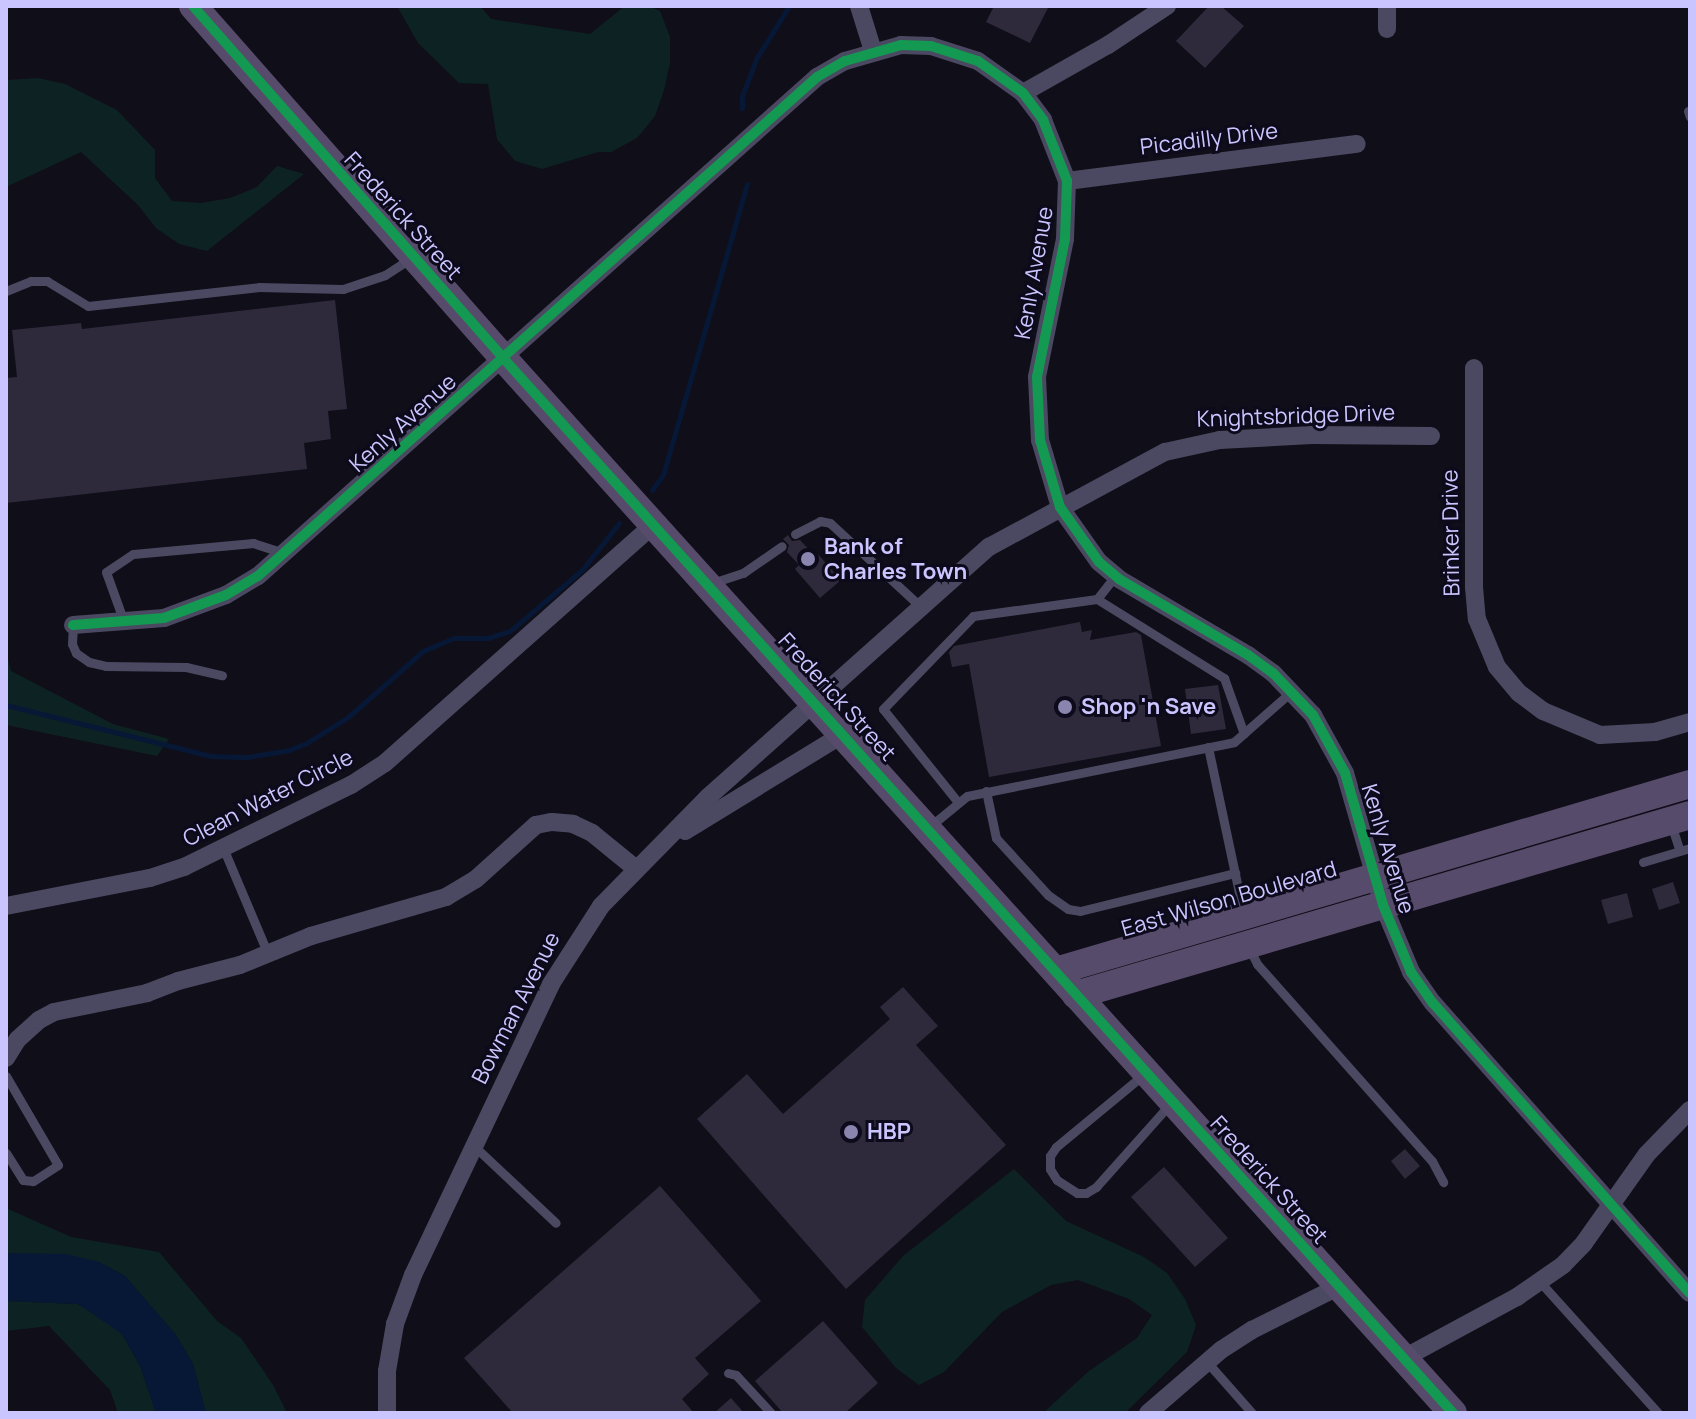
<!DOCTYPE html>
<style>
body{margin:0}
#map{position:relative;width:1696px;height:1419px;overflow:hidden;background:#100e18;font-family:Manrope,sans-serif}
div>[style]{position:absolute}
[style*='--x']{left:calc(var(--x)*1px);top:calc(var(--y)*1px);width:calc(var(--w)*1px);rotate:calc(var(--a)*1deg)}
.green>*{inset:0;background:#0d2323}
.water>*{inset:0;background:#071836}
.stream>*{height:5px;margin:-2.5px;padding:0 2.5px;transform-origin:2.5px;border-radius:2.5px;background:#071836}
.building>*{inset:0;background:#2e2a3c}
.lane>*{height:9px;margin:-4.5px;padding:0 4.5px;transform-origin:4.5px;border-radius:4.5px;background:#4a4961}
.street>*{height:18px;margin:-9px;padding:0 9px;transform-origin:9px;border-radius:9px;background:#4a4961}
.primary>*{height:28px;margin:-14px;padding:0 14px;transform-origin:14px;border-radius:14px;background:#574b6b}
.cycleway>*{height:10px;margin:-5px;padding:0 5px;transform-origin:5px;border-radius:5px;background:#139951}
.dots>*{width:22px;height:22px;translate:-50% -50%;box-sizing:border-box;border:4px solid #0d0a1c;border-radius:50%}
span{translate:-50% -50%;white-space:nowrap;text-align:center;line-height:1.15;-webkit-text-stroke:6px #0d0a1c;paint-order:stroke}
.street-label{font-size:22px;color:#cbc5ff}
.poi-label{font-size:22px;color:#cbc5ff;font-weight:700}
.left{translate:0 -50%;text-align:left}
.frame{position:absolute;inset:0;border:8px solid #cbc5ff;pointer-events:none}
</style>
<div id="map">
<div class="green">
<div style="clip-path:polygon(397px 6px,480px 6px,491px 19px,590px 34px,625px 6px,648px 6px,660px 11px,670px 37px,670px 63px,664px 90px,655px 116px,637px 138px,611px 152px,598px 152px,542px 169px,515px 161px,497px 139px,488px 84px,459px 83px,418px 43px)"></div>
<div style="clip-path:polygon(38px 78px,65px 84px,117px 110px,155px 150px,155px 178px,172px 201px,201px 203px,230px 198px,257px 187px,277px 166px,304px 174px,207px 251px,179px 244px,156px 228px,138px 205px,81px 152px,6px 187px,6px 80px)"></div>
<div style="clip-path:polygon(6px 651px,11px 671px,113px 724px,169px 739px,157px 756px,6px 725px)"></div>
<div style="clip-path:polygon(1014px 1169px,1066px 1221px,1144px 1257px,1167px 1273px,1185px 1299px,1196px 1325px,1187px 1352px,1125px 1413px,1043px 1413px,1089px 1371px,1137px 1338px,1152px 1315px,1129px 1299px,1078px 1280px,1051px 1285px,1002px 1312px,944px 1372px,919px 1385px,896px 1368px,862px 1327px,865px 1300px,903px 1256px)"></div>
<div style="clip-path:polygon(6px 1208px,71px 1237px,159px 1252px,217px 1321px,241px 1338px,273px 1385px,287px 1413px,206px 1413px,193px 1364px,176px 1335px,125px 1276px,99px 1262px,6px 1253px)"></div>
<div style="clip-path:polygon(6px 1301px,77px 1304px,101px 1317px,122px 1334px,140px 1366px,156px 1413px,118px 1413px,110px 1390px,49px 1326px,6px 1331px)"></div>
</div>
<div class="water">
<div style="clip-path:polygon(6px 1253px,67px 1254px,99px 1262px,125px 1276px,176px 1335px,193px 1364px,206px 1413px,156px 1413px,140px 1366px,122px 1334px,78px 1304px,6px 1301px)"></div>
</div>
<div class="stream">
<div style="--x:742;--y:108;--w:12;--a:-90"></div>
<div style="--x:742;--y:96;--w:40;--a:-69"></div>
<div style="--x:756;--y:59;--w:62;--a:-58.1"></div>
<div style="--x:652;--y:490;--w:19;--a:-54"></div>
<div style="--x:663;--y:475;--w:303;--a:-73.9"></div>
<div style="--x:6;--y:705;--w:211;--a:14"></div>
<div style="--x:211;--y:756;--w:37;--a:2"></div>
<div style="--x:248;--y:757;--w:42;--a:-9.7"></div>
<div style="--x:289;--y:750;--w:17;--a:-21"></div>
<div style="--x:305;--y:744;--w:51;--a:-32.1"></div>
<div style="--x:348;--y:717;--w:100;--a:-41.3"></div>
<div style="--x:423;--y:651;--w:34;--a:-23"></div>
<div style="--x:454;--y:638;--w:34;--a:0"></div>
<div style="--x:488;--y:638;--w:23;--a:-18"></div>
<div style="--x:510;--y:631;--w:94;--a:-40.3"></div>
<div style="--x:582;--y:570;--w:60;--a:-51.8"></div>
</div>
<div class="building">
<div style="clip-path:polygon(994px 6px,1049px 6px,1030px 43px,986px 22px)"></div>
<div style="clip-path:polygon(1209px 6px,1221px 6px,1244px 26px,1205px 68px,1176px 41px)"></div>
<div style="clip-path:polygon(335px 300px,347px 409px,328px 411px,331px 439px,304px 443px,307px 469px,6px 503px,6px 378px,17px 377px,12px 330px,81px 323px,82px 329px)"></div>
<div style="clip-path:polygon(788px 535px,792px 541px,800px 540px,812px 553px,815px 551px,841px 580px,820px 598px,795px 569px,799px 565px,787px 552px,789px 545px,783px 539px)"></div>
<div style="clip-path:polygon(1080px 622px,1082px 632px,1092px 630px,1090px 640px,1136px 632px,1141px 635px,1161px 746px,989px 777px,969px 664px,952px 667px,949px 652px,954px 646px)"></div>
<div style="clip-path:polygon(1218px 685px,1226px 729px,1191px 734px,1185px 689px)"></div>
<div style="clip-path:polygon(1673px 882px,1680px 903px,1659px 910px,1652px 889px)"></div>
<div style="clip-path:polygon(1627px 893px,1633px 917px,1608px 924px,1601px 900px)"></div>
<div style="clip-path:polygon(903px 987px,938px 1026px,916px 1045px,1006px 1145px,846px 1289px,697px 1119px,747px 1074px,783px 1114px,890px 1019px,880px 1007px)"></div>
<div style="clip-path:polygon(1405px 1149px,1420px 1166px,1405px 1179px,1391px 1161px)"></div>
<div style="clip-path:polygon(1164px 1167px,1228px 1238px,1195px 1267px,1131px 1197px)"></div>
<div style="clip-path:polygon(660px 1186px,761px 1301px,695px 1358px,709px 1374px,682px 1399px,694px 1413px,513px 1413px,464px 1358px)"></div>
<div style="clip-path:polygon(823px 1321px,878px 1383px,845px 1413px,783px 1413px,755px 1381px)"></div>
<div style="clip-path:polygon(731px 1398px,744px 1413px,714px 1413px)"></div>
</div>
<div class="lane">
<div style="--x:1688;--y:111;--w:6;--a:72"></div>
<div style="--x:6;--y:291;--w:27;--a:-22"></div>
<div style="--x:31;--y:281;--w:16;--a:0"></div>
<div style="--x:47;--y:281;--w:48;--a:31.4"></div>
<div style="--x:88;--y:306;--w:172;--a:-6.3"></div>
<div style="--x:259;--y:287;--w:84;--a:1.4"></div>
<div style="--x:343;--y:289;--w:44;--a:-18.4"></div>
<div style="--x:385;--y:275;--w:31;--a:-33"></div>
<div style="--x:795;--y:534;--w:28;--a:-27"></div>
<div style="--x:820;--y:521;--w:10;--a:11"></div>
<div style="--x:830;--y:523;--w:124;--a:42.7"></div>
<div style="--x:712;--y:583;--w:33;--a:-18"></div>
<div style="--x:743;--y:573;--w:47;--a:-34.7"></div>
<div style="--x:1097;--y:599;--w:29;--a:-52"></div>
<div style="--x:124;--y:622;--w:53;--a:-109.8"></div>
<div style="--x:106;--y:572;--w:32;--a:-34"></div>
<div style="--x:133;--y:554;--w:121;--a:-5.2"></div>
<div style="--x:253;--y:543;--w:32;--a:18"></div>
<div style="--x:73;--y:625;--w:19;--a:93"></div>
<div style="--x:72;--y:644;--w:10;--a:66"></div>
<div style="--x:76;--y:653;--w:16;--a:35"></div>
<div style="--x:89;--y:662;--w:17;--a:13"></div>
<div style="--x:106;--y:666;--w:80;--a:0.7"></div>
<div style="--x:186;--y:667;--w:37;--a:13"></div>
<div style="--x:1208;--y:747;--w:169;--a:78"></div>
<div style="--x:986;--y:791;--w:48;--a:78"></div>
<div style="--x:996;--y:838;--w:77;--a:47.6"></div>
<div style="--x:1048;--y:895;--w:24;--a:35"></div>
<div style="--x:1068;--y:909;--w:12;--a:9"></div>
<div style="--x:1080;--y:911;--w:160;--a:-13.8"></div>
<div style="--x:957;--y:801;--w:118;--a:-128.8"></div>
<div style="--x:883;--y:709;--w:129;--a:-45.9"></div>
<div style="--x:973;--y:616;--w:125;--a:-7.8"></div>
<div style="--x:1097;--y:599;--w:150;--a:31.9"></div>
<div style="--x:1224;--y:678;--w:59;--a:70.3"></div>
<div style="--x:1671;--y:824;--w:28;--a:72"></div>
<div style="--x:928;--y:828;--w:50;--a:-39.4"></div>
<div style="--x:967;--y:796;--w:272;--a:-11.4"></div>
<div style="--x:1234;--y:742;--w:77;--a:-41.3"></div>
<div style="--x:224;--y:850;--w:111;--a:67.1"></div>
<div style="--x:1643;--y:862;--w:49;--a:-16.6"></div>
<div style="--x:1249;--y:948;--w:18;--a:63"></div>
<div style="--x:1257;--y:964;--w:264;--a:48.4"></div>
<div style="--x:1432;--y:1161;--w:24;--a:62"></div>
<div style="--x:1143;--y:1075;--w:113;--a:140.4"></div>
<div style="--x:1056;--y:1147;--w:11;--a:124"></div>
<div style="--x:1050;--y:1156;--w:13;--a:90"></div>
<div style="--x:1050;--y:1169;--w:13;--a:58"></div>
<div style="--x:1057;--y:1180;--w:24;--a:33"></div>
<div style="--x:1077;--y:1193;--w:9;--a:0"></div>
<div style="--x:1086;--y:1193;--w:12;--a:-31"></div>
<div style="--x:1096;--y:1187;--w:111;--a:-48.3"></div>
<div style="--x:6;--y:1076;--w:103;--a:59.7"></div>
<div style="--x:58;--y:1165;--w:30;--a:147"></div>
<div style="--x:33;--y:1181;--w:10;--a:-174"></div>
<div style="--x:23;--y:1180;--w:32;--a:-122"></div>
<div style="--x:474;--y:1146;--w:112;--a:43.2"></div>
<div style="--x:1541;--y:1283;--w:175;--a:48"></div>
<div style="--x:1207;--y:1362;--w:68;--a:48.6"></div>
<div style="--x:728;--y:1373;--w:8;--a:14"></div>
<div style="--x:736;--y:1375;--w:52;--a:47.4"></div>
</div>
<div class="street">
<div style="--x:859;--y:6;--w:47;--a:72.7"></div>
<div style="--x:1387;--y:6;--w:23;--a:90"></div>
<div style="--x:1023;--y:93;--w:98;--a:-29.5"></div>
<div style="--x:1108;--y:45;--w:71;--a:-33.5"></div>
<div style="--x:1067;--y:181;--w:292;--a:-7.3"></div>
<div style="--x:1474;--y:368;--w:219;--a:90"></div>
<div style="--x:1474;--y:587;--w:32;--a:85"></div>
<div style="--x:1477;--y:619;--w:52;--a:67.4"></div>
<div style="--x:1497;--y:667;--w:34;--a:50"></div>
<div style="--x:1519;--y:693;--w:30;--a:37"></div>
<div style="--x:1543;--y:711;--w:62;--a:22.8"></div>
<div style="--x:1600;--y:735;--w:55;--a:-3.1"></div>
<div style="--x:1655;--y:732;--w:36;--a:-16"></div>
<div style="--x:73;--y:625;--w:91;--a:-4.4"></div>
<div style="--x:164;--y:618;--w:66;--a:-20.4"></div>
<div style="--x:226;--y:595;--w:37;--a:-31"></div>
<div style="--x:258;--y:576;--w:749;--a:-41.75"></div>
<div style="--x:817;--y:77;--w:32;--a:-30"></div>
<div style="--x:845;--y:61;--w:58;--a:-15.9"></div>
<div style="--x:901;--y:45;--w:30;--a:2"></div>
<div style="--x:931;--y:46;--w:49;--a:17.7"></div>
<div style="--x:978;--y:61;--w:55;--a:35.4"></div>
<div style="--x:1023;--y:93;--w:34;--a:53"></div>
<div style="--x:1043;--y:120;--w:66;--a:68.5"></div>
<div style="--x:1067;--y:181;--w:58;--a:92"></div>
<div style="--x:1065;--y:239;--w:141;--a:101.5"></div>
<div style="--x:1037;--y:377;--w:63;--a:87.3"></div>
<div style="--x:1040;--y:440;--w:70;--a:73.4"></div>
<div style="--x:1060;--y:507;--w:67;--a:54.7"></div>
<div style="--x:1099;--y:562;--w:26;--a:40"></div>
<div style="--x:1119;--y:579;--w:150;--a:30.5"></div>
<div style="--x:1248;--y:655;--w:31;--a:36"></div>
<div style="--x:1273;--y:673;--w:58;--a:46.4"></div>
<div style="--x:1313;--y:715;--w:66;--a:61.1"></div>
<div style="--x:1345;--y:773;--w:137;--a:73.9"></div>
<div style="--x:1383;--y:905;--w:73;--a:67.3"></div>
<div style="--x:1411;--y:972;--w:38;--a:55"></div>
<div style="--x:1433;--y:1003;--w:387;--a:48.5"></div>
<div style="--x:685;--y:831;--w:185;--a:-31.5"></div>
<div style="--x:6;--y:906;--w:147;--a:-11"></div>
<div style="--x:150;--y:878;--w:36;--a:-18"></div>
<div style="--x:184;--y:867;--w:186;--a:-26.2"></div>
<div style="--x:351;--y:785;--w:40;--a:-32.9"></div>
<div style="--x:385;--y:763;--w:360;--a:-41.6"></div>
<div style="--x:6;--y:1058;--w:22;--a:-58"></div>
<div style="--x:18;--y:1039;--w:28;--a:-42"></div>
<div style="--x:39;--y:1020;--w:17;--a:-28"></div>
<div style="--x:54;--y:1012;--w:95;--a:-11.5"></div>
<div style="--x:147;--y:993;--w:33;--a:-21"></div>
<div style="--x:178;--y:981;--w:64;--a:-14.5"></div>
<div style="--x:240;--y:965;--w:77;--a:-22.2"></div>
<div style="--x:311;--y:936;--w:141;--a:-16.1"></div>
<div style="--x:446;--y:897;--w:35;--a:-31"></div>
<div style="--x:476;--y:879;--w:81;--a:-42"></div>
<div style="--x:536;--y:825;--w:16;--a:-11"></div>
<div style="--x:552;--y:822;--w:21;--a:5"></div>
<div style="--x:573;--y:824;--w:21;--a:25"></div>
<div style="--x:592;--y:833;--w:55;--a:39.1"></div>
<div style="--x:1404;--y:1358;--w:128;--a:-28.4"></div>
<div style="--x:1517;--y:1297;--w:56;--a:-34.8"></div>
<div style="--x:1563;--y:1265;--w:30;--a:-46"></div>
<div style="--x:1584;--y:1243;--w:109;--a:-54.7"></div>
<div style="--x:1647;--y:1154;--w:62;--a:-45.7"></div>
<div style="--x:387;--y:1413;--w:42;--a:-90"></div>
<div style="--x:387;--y:1371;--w:48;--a:-80.3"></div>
<div style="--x:395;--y:1324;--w:52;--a:-69.8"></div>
<div style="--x:413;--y:1275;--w:322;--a:-64.6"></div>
<div style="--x:551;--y:984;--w:93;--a:-57.3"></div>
<div style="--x:601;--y:906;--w:151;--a:-45.5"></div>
<div style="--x:707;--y:798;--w:378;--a:-41.7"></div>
<div style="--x:989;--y:547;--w:200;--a:-28.4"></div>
<div style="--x:1165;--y:452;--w:56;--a:-12.3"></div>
<div style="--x:1220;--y:440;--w:92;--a:-3.1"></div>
<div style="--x:1312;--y:435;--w:119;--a:0.5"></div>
<div style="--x:1148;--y:1413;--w:96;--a:-40.8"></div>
<div style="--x:1221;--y:1350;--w:37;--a:-33"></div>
<div style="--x:1252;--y:1330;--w:96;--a:-26.6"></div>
</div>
<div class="primary">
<div style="--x:193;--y:6;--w:470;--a:48.6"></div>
<div style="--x:504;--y:359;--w:1418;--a:48"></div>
<div style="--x:1056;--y:971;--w:661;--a:-16.43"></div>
<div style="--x:1076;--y:995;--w:640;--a:-16.34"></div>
</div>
<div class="cycleway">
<div style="--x:193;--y:6;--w:470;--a:48.6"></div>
<div style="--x:504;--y:359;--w:1418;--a:48"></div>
<div style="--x:73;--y:625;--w:91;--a:-4.4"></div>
<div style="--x:164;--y:618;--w:66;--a:-20.4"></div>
<div style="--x:226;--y:595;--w:37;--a:-31"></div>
<div style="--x:258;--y:576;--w:749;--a:-41.75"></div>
<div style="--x:817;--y:77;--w:32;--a:-30"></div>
<div style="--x:845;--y:61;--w:58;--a:-15.9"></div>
<div style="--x:901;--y:45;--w:30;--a:2"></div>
<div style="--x:931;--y:46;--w:49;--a:17.7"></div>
<div style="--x:978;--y:61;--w:55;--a:35.4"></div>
<div style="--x:1023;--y:93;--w:34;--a:53"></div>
<div style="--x:1043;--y:120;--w:66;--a:68.5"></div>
<div style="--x:1067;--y:181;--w:58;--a:92"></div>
<div style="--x:1065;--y:239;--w:141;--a:101.5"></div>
<div style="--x:1037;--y:377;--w:63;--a:87.3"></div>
<div style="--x:1040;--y:440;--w:70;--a:73.4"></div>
<div style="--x:1060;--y:507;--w:67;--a:54.7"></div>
<div style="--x:1099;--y:562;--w:26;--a:40"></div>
<div style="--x:1119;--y:579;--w:150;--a:30.5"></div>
<div style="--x:1248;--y:655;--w:31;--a:36"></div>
<div style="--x:1273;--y:673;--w:58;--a:46.4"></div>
<div style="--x:1313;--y:715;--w:66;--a:61.1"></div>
<div style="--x:1345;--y:773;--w:137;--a:73.9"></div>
<div style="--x:1383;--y:905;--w:73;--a:67.3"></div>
<div style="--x:1411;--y:972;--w:38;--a:55"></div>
<div style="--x:1433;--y:1003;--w:387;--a:48.5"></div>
</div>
<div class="dots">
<div style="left:808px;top:559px;background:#8a85ae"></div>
<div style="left:1065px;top:707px;background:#8a85ae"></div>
<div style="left:851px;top:1132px;background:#8a85ae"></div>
</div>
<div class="street-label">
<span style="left:1209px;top:139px;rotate:-7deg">Picadilly Drive</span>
<span style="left:403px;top:216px;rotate:48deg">Frederick Street</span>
<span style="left:1034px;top:273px;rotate:-80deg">Kenly Avenue</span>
<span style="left:1296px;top:416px;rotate:-2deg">Knightsbridge Drive</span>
<span style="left:403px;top:423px;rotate:-42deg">Kenly Avenue</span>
<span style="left:1451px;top:533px;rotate:-91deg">Brinker Drive</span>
<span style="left:837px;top:697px;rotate:48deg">Frederick Street</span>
<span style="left:268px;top:798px;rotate:-27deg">Clean Water Circle</span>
<span style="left:1388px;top:849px;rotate:73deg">Kenly Avenue</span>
<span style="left:1229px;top:899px;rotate:-16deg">East Wilson Boulevard</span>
<span style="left:516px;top:1008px;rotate:-63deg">Bowman Avenue</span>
<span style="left:1269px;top:1180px;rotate:48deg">Frederick Street</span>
</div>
<div class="poi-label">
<span class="left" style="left:824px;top:559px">Bank of<br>Charles Town</span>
<span class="left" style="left:1081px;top:707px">Shop 'n Save</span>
<span class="left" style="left:867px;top:1132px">HBP</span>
</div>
<div class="frame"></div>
</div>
